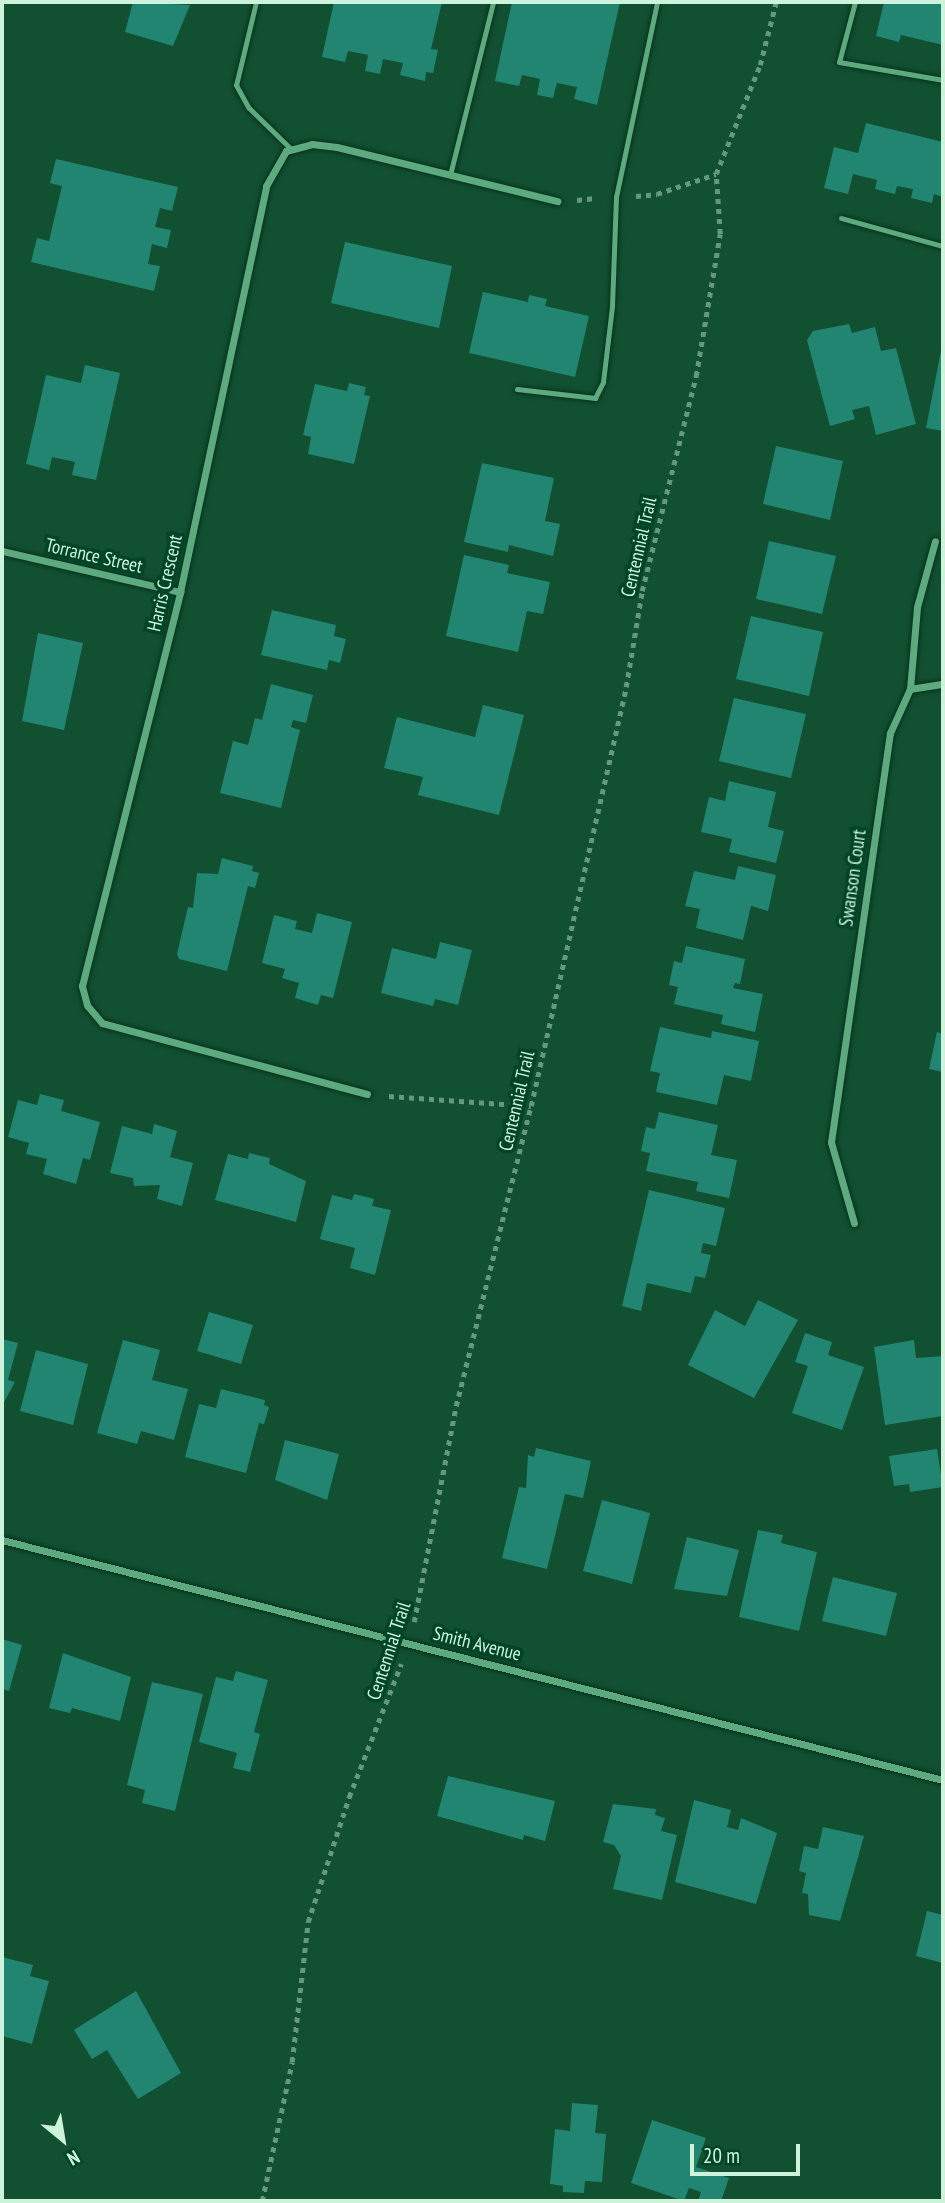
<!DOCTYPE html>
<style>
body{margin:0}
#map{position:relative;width:945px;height:2203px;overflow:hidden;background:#125032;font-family:"PT Sans Narrow",sans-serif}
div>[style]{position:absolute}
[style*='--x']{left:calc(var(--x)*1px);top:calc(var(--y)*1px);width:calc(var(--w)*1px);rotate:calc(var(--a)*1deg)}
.building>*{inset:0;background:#218572}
.path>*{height:4.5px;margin-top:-2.25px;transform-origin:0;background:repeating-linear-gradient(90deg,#65987c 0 5px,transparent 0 10px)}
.roads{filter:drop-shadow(0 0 2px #07331d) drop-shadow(0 0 2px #07331d)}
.service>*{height:5px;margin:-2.5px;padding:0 2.5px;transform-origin:2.5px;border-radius:2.5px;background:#5eaa7f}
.minor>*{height:7px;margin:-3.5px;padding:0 3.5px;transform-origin:3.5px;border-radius:3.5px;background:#5eaa7f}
span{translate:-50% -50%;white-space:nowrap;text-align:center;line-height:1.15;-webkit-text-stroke:7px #014527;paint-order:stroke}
.street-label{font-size:19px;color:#cef3db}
.frame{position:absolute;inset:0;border:4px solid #cef3db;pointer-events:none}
.north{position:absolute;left:28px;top:2105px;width:70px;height:70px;-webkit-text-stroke:5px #014527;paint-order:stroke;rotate:150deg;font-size:19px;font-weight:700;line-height:28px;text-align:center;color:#cef3db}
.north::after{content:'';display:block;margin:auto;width:24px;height:32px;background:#cef3db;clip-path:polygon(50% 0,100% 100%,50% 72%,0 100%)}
.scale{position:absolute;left:690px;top:2144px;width:110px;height:32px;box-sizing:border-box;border:4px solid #cef3db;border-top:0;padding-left:9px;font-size:21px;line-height:24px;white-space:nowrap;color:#cef3db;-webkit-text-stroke:5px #014527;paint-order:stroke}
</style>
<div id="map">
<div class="building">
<div style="clip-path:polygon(133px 2px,190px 5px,173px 46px,125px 32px)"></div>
<div style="clip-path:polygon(334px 2px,442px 2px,431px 49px,438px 50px,433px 73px,426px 72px,425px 81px,400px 75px,403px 63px,383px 59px,380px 74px,365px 71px,368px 55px,348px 51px,345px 62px,322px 57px)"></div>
<div style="clip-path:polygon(512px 2px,620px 2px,597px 105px,574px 99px,577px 87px,557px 83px,553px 98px,537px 95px,540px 79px,522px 75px,519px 86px,495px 81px)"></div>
<div style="clip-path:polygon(884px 2px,943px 2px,943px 45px,901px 35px,899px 42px,876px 36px)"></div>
<div style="clip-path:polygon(866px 123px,943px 142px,943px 197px,934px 194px,932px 203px,911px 198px,913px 189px,897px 186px,895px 194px,875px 189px,877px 180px,853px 174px,848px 194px,824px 188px,834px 147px,858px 153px)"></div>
<div style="clip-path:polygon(56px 159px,178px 187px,172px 211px,160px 208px,155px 227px,171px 230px,167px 248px,152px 244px,148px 264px,160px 266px,154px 291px,31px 262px,37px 238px,49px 241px,62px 186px,50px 183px)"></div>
<div style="clip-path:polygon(345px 242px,452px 266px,439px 328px,331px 303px)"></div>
<div style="clip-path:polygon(483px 292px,528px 302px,529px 295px,547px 299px,545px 306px,589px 316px,575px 377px,469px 353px)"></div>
<div style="clip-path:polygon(849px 324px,852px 333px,875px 327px,881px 351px,896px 348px,916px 424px,876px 435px,869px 406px,852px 410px,855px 419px,830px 426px,807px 340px,813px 331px)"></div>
<div style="clip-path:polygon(943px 340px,943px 431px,926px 428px)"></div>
<div style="clip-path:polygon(85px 365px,120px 373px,96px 480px,72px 475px,75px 462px,52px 457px,49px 470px,26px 464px,46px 375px,81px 383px)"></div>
<div style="clip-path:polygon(349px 383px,366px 387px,364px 395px,370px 396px,354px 464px,308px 454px,311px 437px,303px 435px,315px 384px,347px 391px)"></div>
<div style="clip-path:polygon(776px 446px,843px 461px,830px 520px,763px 504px)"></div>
<div style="clip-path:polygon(482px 463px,554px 478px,545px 521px,560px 524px,553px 556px,509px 545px,508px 552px,464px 542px)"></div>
<div style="clip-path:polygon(769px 541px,836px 556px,822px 614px,756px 599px)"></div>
<div style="clip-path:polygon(464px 555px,509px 565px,507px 573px,550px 582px,543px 614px,527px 611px,518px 652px,446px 636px)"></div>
<div style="clip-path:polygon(272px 610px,336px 625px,334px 636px,346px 639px,340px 663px,329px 660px,327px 670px,261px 655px)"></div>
<div style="clip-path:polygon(751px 616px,823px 632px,809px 696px,736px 679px)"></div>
<div style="clip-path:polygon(38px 633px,83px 643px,64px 730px,22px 721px)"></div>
<div style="clip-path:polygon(271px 684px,313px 695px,306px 723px,293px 720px,291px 727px,300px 730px,281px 808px,220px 793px,233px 741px,248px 745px,255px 718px,262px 720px)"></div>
<div style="clip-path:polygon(734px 698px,806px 714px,791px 778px,719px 761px)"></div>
<div style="clip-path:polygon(483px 705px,524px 715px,499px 815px,418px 795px,423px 777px,384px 768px,397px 717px,475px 737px)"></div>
<div style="clip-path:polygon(729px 781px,776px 792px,768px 827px,784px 831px,776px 863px,729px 852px,732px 839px,701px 832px,709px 797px,725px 801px)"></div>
<div style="clip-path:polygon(222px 858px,253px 866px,252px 871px,259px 873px,255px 888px,248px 886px,227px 971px,179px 959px,177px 954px,188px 907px,193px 908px,197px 873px,218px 874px)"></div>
<div style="clip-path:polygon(738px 866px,776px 875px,768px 911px,751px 906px,743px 940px,696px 928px,700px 909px,685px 906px,694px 871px,735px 880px)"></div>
<div style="clip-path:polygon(317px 913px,352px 922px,333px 998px,321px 995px,318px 1005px,295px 998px,299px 983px,282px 978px,285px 969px,262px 963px,274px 915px,297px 921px,295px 929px,312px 933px)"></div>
<div style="clip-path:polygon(440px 942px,472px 950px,458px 1005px,435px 999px,433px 1006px,381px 993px,392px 948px,436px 959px)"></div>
<div style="clip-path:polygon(686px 946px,745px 959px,740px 984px,735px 983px,733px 988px,763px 994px,755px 1032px,721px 1024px,723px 1015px,674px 1004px,678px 987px,669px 985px,674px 961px,682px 963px)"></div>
<div style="clip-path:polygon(660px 1027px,711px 1038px,712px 1031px,759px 1041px,751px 1081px,724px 1075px,717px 1105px,656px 1092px,660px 1073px,650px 1071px)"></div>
<div style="clip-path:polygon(937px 1032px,943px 1034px,943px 1072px,929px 1069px)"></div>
<div style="clip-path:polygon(40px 1094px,64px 1100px,61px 1111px,100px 1122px,90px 1160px,83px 1158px,76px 1184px,43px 1174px,47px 1159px,26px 1154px,29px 1143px,8px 1137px,18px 1100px,37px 1105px)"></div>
<div style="clip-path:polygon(659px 1112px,718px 1125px,711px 1155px,737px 1160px,729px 1198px,696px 1191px,698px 1182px,646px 1171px,650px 1153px,641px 1151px,646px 1127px,655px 1129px)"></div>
<div style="clip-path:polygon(154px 1124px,177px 1131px,170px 1157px,193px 1163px,182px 1206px,157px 1199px,160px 1185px,134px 1186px,133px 1178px,110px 1173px,122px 1126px,152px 1134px)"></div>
<div style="clip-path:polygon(249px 1153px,270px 1158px,269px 1164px,306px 1181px,296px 1222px,215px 1200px,228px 1154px,248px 1159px)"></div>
<div style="clip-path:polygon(649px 1190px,725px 1208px,716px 1246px,703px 1243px,701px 1253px,711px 1255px,705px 1278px,695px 1276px,691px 1293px,647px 1283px,641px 1311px,622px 1306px)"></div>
<div style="clip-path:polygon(354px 1194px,374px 1199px,372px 1206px,391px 1210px,375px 1275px,350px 1268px,355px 1248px,320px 1239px,332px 1195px,352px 1200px)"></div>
<div style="clip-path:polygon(758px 1300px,798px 1320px,754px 1398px,688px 1365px,715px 1310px,745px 1326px)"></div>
<div style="clip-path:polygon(209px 1312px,253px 1325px,241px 1364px,197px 1351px)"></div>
<div style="clip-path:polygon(805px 1333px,832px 1342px,828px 1355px,864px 1367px,842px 1430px,792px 1413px,808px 1366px,795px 1362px)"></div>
<div style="clip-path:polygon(2px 1339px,18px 1343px,8px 1380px,15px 1382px,3px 1404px)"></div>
<div style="clip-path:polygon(123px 1340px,160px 1350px,152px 1380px,188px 1389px,174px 1440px,141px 1431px,137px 1444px,97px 1433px)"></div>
<div style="clip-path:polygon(914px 1340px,916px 1358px,943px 1356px,943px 1416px,885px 1425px,874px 1347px)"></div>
<div style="clip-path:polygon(36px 1350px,88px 1364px,73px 1425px,20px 1411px)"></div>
<div style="clip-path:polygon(221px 1389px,265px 1400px,264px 1405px,269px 1407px,264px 1424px,259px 1423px,246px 1473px,185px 1457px,199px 1404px,216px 1408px)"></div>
<div style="clip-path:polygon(285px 1440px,339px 1454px,327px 1500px,275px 1480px)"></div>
<div style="clip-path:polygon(536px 1448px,591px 1461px,583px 1498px,565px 1494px,547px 1569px,502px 1558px,519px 1487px,526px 1488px,528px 1455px,534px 1457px)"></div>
<div style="clip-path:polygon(937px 1449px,943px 1487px,910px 1492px,909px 1484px,894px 1486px,889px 1456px)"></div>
<div style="clip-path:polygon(602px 1500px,650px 1513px,632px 1584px,583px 1571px)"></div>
<div style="clip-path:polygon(758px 1530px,783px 1535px,781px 1543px,817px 1552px,799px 1631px,739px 1617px)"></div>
<div style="clip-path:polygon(687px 1537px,739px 1550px,727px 1596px,674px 1589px)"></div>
<div style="clip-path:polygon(833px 1577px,897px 1593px,886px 1636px,822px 1621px)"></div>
<div style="clip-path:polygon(2px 1639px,22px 1645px,9px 1691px,2px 1689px)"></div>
<div style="clip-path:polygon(63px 1653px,131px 1677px,120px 1721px,72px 1708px,70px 1713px,49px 1708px)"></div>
<div style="clip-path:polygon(236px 1671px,268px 1680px,254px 1732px,260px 1734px,250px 1772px,233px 1768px,237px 1753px,199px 1742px,216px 1677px,233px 1681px)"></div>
<div style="clip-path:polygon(152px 1682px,203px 1694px,175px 1811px,142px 1803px,145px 1790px,127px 1785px)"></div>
<div style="clip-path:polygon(448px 1776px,555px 1801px,545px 1841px,524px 1835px,523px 1840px,437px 1816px)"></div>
<div style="clip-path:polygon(694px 1800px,731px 1810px,727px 1827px,738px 1830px,741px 1818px,777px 1833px,756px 1904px,675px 1882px)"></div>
<div style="clip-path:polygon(613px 1804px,656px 1809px,655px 1815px,665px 1818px,661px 1831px,677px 1835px,662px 1900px,613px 1889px,621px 1856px,614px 1845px,603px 1842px)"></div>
<div style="clip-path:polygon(823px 1827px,864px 1836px,840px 1921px,809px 1915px,808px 1894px,802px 1893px,806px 1873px,799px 1871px,804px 1846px,818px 1849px)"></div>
<div style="clip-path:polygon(927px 1911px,943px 1915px,943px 1963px,916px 1956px)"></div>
<div style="clip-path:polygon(2px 1957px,33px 1965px,30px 1976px,49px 1981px,32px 2044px,2px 2036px)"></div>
<div style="clip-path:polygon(136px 1991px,181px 2073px,138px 2099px,107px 2050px,92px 2059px,74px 2030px)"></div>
<div style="clip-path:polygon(572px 2103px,598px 2105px,595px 2133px,606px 2134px,602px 2182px,585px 2181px,584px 2193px,563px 2192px,563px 2186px,550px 2184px,555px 2129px,570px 2131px)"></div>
<div style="clip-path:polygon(652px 2120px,706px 2138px,696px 2167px,729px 2178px,721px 2201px,698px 2201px,701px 2192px,689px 2188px,684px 2201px,631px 2183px)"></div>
</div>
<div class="path">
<div style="--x:636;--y:196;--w:21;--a:-5"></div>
<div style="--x:657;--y:194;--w:62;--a:-18.7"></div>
<div style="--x:577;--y:200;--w:19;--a:-6"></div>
<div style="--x:389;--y:1096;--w:142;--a:4"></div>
<div style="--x:414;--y:1622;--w:220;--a:-79"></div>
<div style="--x:456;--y:1406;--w:309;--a:-76"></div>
<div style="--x:531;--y:1106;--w:430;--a:-77.2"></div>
<div style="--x:626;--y:687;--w:97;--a:-80.5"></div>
<div style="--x:642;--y:591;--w:222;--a:-75.9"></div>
<div style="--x:696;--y:376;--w:144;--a:-80.4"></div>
<div style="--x:720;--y:234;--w:60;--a:-93.8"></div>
<div style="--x:716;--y:174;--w:118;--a:-68"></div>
<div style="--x:760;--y:65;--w:65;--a:-75.7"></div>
<div style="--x:262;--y:2201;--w:142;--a:-77.8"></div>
<div style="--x:292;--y:2062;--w:141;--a:-83.5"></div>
<div style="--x:308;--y:1922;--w:132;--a:-71.8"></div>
<div style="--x:349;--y:1797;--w:143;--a:-68.6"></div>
</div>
<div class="roads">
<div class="service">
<div style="--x:256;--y:2;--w:85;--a:103.5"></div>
<div style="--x:236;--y:85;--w:26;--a:61"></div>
<div style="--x:249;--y:108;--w:59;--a:44.3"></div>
<div style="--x:855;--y:2;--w:62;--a:104.9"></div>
<div style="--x:839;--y:62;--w:106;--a:9.8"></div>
<div style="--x:450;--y:175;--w:178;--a:-76"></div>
<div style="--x:841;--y:218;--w:106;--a:15.4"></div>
<div style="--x:517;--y:389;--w:79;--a:6.6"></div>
<div style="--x:595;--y:398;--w:18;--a:-63"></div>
<div style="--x:603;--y:382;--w:77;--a:-83.2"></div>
<div style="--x:612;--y:306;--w:109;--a:-87.9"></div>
<div style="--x:616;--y:197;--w:199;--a:-78.1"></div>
</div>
<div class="minor">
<div style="--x:2;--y:551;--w:183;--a:13"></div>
<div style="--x:910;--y:689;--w:33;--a:-9"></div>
<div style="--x:367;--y:1094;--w:274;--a:-165"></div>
<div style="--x:102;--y:1023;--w:23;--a:-130"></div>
<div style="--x:87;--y:1005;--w:20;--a:-105"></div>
<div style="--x:82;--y:986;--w:406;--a:-76"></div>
<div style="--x:180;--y:592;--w:415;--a:-78"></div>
<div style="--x:266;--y:186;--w:40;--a:-60.3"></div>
<div style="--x:286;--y:151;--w:27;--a:-15"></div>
<div style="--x:312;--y:144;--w:25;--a:7"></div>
<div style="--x:337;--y:147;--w:227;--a:13.8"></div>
<div style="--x:854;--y:1223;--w:84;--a:-105.9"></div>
<div style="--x:831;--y:1142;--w:413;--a:-81.8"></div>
<div style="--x:890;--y:733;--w:48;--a:-65.6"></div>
<div style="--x:910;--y:689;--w:82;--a:-85.1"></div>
<div style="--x:917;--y:607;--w:68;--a:-74.7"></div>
<div style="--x:2;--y:1540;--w:971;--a:14.31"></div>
</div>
</div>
<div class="street-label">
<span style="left:639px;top:547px;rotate:-77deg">Centennial Trail</span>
<span style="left:94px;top:556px;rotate:13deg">Torrance Street</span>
<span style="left:165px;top:583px;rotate:-77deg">Harris Crescent</span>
<span style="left:853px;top:878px;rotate:-82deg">Swanson Court</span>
<span style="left:517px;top:1101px;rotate:-77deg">Centennial Trail</span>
<span style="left:477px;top:1644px;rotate:14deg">Smith Avenue</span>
<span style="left:389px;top:1651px;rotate:-72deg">Centennial Trail</span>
</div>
<div class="frame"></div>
<div class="north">N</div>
<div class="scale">20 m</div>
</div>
